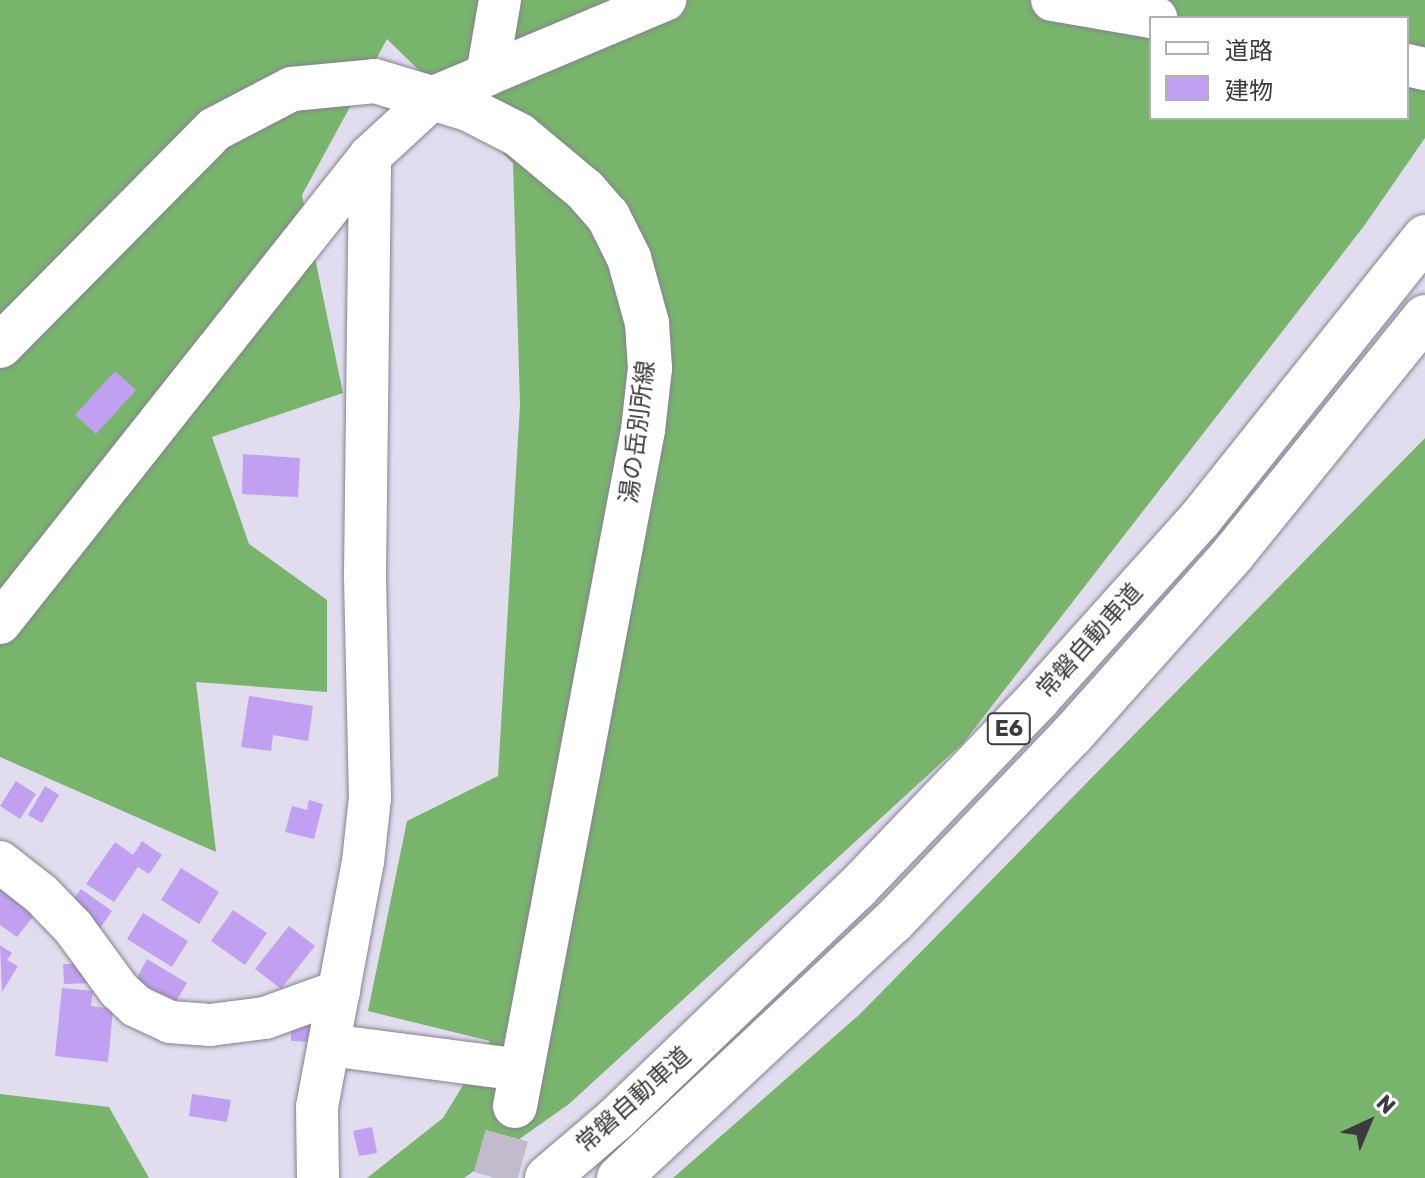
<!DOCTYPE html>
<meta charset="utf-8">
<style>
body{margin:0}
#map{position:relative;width:1425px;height:1178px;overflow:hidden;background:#e2dcef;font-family:Rubik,"Noto Sans JP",sans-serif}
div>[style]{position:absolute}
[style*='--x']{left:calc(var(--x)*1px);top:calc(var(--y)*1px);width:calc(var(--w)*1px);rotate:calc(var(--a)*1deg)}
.forest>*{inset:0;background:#78b46c}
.building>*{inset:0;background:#c1a0f2}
.major-tunnel>*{height:44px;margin-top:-22px;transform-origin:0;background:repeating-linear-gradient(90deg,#c1bbcc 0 44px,transparent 0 66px)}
.roads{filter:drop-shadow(0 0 2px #878192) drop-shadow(0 0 2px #878192)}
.minor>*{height:42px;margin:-21px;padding:0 21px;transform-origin:21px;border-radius:21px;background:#fff}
.major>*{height:44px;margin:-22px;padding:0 22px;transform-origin:22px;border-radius:22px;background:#fff}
.highway>*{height:44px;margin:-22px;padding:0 22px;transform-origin:22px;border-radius:22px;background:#fff}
span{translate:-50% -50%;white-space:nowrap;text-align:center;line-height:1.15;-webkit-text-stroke:6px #fff;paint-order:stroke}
.shield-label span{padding:2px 6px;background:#fff;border:2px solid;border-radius:6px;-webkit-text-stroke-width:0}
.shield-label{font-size:22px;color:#3c3940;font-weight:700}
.street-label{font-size:24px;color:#3c3940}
.legend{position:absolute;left:1149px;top:16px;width:260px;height:104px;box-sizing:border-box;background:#fff;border:2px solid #b1b0b3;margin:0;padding:10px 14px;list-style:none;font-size:24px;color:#3c3940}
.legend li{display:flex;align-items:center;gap:16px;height:40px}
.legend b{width:40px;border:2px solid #b1b0b3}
.north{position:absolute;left:1329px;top:1082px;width:80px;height:80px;-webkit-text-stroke:6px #fff;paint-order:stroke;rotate:44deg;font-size:22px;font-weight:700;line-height:32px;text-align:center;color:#3c3940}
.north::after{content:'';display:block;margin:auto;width:28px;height:36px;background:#3c3940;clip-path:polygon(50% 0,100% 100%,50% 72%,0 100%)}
</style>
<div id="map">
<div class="forest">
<div style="clip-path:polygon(evenodd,0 0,1425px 0,1425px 138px,1364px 226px,964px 742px,569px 1104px,464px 1178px,367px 1178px,443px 1118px,490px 1041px,368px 1011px,407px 821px,498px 776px,520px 405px,513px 163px,387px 39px,302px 195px,343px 393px,212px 437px,249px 544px,327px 600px,327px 692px,196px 682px,216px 852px,0 757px,0 0,1151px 18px,1407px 18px,1407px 118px,1151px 118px,1151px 18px)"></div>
<div style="clip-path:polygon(1425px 438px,1425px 1178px,673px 1178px,860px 1014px)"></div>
<div style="clip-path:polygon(0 1094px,109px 1107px,149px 1178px,0 1178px)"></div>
</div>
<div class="building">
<div style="clip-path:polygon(115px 371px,136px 390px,96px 434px,75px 415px)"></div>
<div style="clip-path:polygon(243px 454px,300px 458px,298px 497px,242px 494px)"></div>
<div style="clip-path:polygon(249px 696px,313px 706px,308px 741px,273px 735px,271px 751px,241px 747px)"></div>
<div style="clip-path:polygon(16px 781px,36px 794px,20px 819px,0 806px)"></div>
<div style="clip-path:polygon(45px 786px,59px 795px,42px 823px,28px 815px)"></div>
<div style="clip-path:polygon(309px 800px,323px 804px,314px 839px,285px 832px,292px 806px,307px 810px)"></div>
<div style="clip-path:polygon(142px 841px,162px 855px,149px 874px,138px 867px,114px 902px,86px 884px,115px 842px,133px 855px)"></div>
<div style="clip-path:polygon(181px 868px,219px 892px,199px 924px,161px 900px)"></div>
<div style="clip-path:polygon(0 880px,39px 909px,17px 937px,0 925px)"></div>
<div style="clip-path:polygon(81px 889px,112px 911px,98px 931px,66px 909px)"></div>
<div style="clip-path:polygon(233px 910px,267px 933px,245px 965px,211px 941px)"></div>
<div style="clip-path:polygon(143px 913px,188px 941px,172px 967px,127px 939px)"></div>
<div style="clip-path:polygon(289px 926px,315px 946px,281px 989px,255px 969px)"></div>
<div style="clip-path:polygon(0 945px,12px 953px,7px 960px,18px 966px,2px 992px)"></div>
<div style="clip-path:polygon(147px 959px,187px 983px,172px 1008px,133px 985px)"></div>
<div style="clip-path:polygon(63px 964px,91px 964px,91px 983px,64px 984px)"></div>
<div style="clip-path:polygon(62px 988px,93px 991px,91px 1006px,113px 1009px,108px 1062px,55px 1056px)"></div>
<div style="clip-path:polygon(291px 1023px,315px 1023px,314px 1042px,291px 1041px)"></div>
<div style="clip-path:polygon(192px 1094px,231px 1100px,227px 1122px,189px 1116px)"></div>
<div style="clip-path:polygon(372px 1127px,377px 1153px,359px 1156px,353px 1131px)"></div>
</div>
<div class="major-tunnel">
<div style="--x:495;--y:1178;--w:75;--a:-74.5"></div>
</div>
<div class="roads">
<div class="minor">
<div style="--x:1052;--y:0;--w:106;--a:9.8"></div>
<div style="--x:1407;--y:65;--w:18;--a:13"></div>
<div style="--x:487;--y:75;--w:76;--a:-80.2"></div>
<div style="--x:0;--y:623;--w:596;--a:-51.61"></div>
<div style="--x:370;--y:156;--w:87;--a:-42.7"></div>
<div style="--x:434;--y:97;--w:251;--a:-22.8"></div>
<div style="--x:0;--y:862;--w:52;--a:38"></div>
<div style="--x:41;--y:894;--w:46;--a:45.9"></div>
<div style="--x:73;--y:927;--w:78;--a:53.9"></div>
<div style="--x:119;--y:990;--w:23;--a:43"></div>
<div style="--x:136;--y:1006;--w:38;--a:25"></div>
<div style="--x:170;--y:1022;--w:40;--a:4.3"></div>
<div style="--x:210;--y:1025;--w:55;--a:-7.3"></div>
<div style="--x:265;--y:1018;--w:79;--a:-20"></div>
<div style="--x:329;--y:1045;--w:195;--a:7.4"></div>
<div style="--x:318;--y:1178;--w:71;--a:-90.8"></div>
<div style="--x:317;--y:1107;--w:249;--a:-79.4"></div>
<div style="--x:363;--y:862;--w:64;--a:-83.8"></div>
<div style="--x:370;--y:798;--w:223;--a:-91.3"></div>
<div style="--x:365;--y:575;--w:419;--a:-89.3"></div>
</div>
<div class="major">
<div style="--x:0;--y:346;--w:305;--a:-45.3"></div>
<div style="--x:215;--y:129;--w:87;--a:-27.5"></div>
<div style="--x:292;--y:89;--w:83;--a:-5.5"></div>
<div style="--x:375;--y:81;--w:97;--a:16.8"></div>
<div style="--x:468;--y:109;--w:57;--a:27"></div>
<div style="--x:519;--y:135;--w:86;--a:39.8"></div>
<div style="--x:585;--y:190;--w:35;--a:49"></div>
<div style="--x:608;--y:216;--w:47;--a:63.4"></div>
<div style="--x:629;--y:258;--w:67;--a:74.5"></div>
<div style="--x:647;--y:323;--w:45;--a:86.2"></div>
<div style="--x:650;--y:368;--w:62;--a:96.4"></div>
<div style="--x:643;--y:430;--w:688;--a:100.72"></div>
</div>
<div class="highway">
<div style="--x:547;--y:1178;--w:92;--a:-40.6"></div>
<div style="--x:617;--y:1118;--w:331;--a:-43.8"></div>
<div style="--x:856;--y:889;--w:263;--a:-46.2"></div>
<div style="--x:1038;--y:699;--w:242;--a:-48"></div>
<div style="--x:1200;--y:519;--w:361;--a:-51.4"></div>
<div style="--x:619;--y:1178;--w:375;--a:-43.1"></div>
<div style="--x:893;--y:922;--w:259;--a:-46.3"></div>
<div style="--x:1072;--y:735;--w:242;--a:-48.3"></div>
<div style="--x:1233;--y:554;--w:305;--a:-51"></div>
</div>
</div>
<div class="shield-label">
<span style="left:1009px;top:729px">E6</span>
</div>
<div class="street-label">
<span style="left:638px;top:432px;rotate:-83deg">湯の岳別所線</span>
<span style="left:1090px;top:641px;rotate:-48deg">常磐自動車道</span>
<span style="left:634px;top:1100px;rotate:-42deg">常磐自動車道</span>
</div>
<ul class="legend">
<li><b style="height:10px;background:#fff"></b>道路</li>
<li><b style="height:22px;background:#c1a0f2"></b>建物</li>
</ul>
<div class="north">N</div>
</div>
